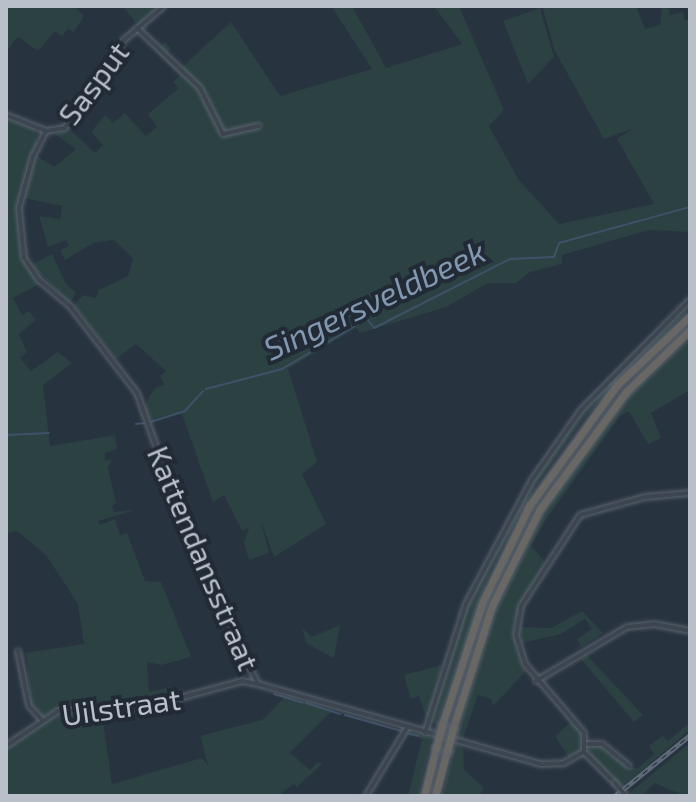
<!DOCTYPE html>
<style>
body{margin:0}
#map{position:relative;width:696px;height:802px;overflow:hidden;background:#283340;font-family:"Exo 2",sans-serif}
div>[style]{position:absolute}
[style*='--x']{left:calc(var(--x)*1px);top:calc(var(--y)*1px);width:calc(var(--w)*1px);rotate:calc(var(--a)*1deg)}
.green>*{inset:0;background:#2b4142}
.stream>*{height:2px;margin:-1px;padding:0 1px;transform-origin:1px;border-radius:1px;background:#3f5168}
.roads{filter:drop-shadow(0 0 2px #5a636d) drop-shadow(0 0 2px #5a636d)}
.minor>*{height:4px;margin:-2px;padding:0 2px;transform-origin:2px;border-radius:2px;background:#3c4550}
.trunk>*{height:7px;margin:-3.5px;padding:0 3.5px;transform-origin:3.5px;border-radius:3.5px;background:#686764}
.rail>*{height:5px;margin-top:-2.5px;transform-origin:0;background:repeating-linear-gradient(90deg,#212a35 0 6px,#5e6977 0 12px);box-sizing:border-box;border-block:2px solid #5e6977}
.bridges{filter:drop-shadow(0 0 2px #5a636d) drop-shadow(0 0 2px #5a636d)}
.minor-bridge>*{height:4px;margin:-2px;padding:0 2px;transform-origin:2px;border-radius:2px;background:#3c4550}
.trunk-bridge>*{height:7px;margin:-3.5px;padding:0 3.5px;transform-origin:3.5px;border-radius:3.5px;background:#686764}
span{translate:-50% -50%;white-space:nowrap;text-align:center;line-height:1.15;-webkit-text-stroke:8px #212a35;paint-order:stroke}
.street-label{font-size:30px;color:#b9c0ca}
.water-label{font-size:32px;color:#8297b0;font-style:italic}
.frame{position:absolute;inset:0;border:8px solid #b9c0ca;pointer-events:none}
</style>
<div id="map">
<div class="green">
<div style="clip-path:polygon(6px 6px,79px 6px,76px 9px,84px 16px,74px 32px,68px 29px,62px 36px,55px 31px,38px 51px,18px 37px,6px 52px)"></div>
<div style="clip-path:polygon(122px 6px,162px 6px,138px 25px)"></div>
<div style="clip-path:polygon(331px 6px,352px 6px,386px 68px,462px 44px,434px 6px,459px 6px,504px 110px,489px 126px,518px 179px,559px 224px,654px 204px,617px 139px,632px 129px,604px 139px,555px 51px,542px 6px,636px 6px,645px 29px,660px 25px,662px 6px,668px 6px,670px 15px,683px 12px,685px 20px,690px 19px,690px 232px,649px 230px,562px 255px,562px 264px,530px 272px,516px 283px,488px 283px,446px 307px,360px 333px,356px 328px,288px 369px,317px 462px,302px 474px,326px 524px,274px 557px,261px 521px,269px 553px,249px 560px,244px 542px,249px 528px,242px 531px,224px 495px,213px 502px,182px 414px,149px 422px,145px 404px,155px 388px,165px 385px,160px 376px,166px 371px,136px 344px,116px 359px,74px 305px,83px 295px,96px 298px,99px 290px,128px 276px,133px 258px,114px 240px,93px 243px,65px 260px,60px 250px,69px 246px,66px 240px,48px 247px,39px 216px,60px 219px,62px 206px,24px 198px,35px 155px,54px 167px,76px 149px,55px 134px,68px 128px,95px 153px,103px 145px,91px 132px,105px 115px,113px 123px,125px 113px,146px 136px,157px 127px,148px 114px,179px 88px,173px 82px,180px 76px,150px 45px,153px 43px,158px 48px,165px 42px,171px 48px,167px 53px,181px 68px,231px 22px,280px 96px,372px 69px)"></div>
<div style="clip-path:polygon(540px 8px,554px 57px,528px 84px,503px 21px)"></div>
<div style="clip-path:polygon(6px 118px,31px 125px,38px 135px,17px 210px,21px 257px,41px 283px,13px 298px,22px 315px,29px 311px,36px 320px,19px 334px,27px 352px,20px 358px,31px 371px,58px 352px,72px 363px,43px 385px,50px 446px,115px 435px,117px 449px,105px 453px,105px 461px,112px 459px,108px 468px,116px 503px,112px 506px,114px 512px,135px 510px,98px 521px,100px 525px,115px 519px,120px 535px,127px 533px,145px 581px,161px 582px,191px 657px,161px 665px,147px 662px,149px 692px,171px 687px,173px 694px,189px 696px,148px 706px,60px 708px,42px 717px,31px 704px,26px 653px,84px 644px,78px 604px,46px 555px,17px 531px,6px 533px)"></div>
<div style="clip-path:polygon(52px 254px,66px 284px,76px 293px,70px 303px,31px 265px)"></div>
<div style="clip-path:polygon(690px 303px,690px 309px,584px 418px,536px 485px,491px 569px,437px 724px,431px 722px,467px 605px,534px 480px,583px 410px)"></div>
<div style="clip-path:polygon(690px 339px,690px 390px,651px 413px,661px 438px,648px 444px,629px 411px,620px 416px,547px 518px,531px 546px,545px 562px,514px 623px,516px 648px,526px 671px,493px 706px,491px 699px,478px 695px,462px 741px,456px 739px,488px 626px,547px 505px,624px 400px)"></div>
<div style="clip-path:polygon(582px 611px,603px 633px,581px 647px,577px 639px,592px 629px,585px 619px,561px 634px,522px 643px,519px 627px,551px 628px)"></div>
<div style="clip-path:polygon(340px 625px,334px 658px,306px 643px,302px 628px,312px 637px)"></div>
<div style="clip-path:polygon(587px 655px,643px 715px,634px 722px,580px 658px)"></div>
<div style="clip-path:polygon(442px 665px,430px 717px,426px 717px,419px 696px,411px 699px,404px 675px)"></div>
<div style="clip-path:polygon(286px 696px,332px 711px,290px 753px,310px 770px,318px 762px,322px 764px,297px 787px,294px 784px,277px 796px,6px 796px,6px 750px,55px 716px,102px 714px,112px 784px,202px 758px,208px 765px,200px 736px,262px 720px)"></div>
<div style="clip-path:polygon(571px 722px,582px 734px,582px 749px,569px 758px,555px 736px)"></div>
<div style="clip-path:polygon(690px 722px,690px 730px,622px 787px,588px 752px,589px 746px,599px 745px,629px 768px,638px 768px,654px 754px,649px 746px,662px 736px,668px 741px)"></div>
<div style="clip-path:polygon(408px 731px,432px 737px,418px 796px,408px 796px,422px 739px)"></div>
<div style="clip-path:polygon(690px 743px,690px 791px,685px 796px,654px 783px,642px 796px,628px 794px)"></div>
<div style="clip-path:polygon(455px 744px,463px 747px,464px 770px,484px 788px,479px 796px,442px 796px)"></div>
</div>
<div class="stream">
<div style="--x:206;--y:389;--w:79;--a:-14.7"></div>
<div style="--x:282;--y:369;--w:99;--a:-30.5"></div>
<div style="--x:367;--y:319;--w:11;--a:52"></div>
<div style="--x:374;--y:328;--w:153;--a:-26.9"></div>
<div style="--x:510;--y:259;--w:44;--a:-2.6"></div>
<div style="--x:554;--y:257;--w:15;--a:-70"></div>
<div style="--x:559;--y:243;--w:136;--a:-15.4"></div>
<div style="--x:151;--y:422;--w:36;--a:-18"></div>
<div style="--x:185;--y:411;--w:27;--a:-48"></div>
<div style="--x:136;--y:424;--w:8;--a:-7"></div>
<div style="--x:6;--y:435;--w:43;--a:-2.7"></div>
<div style="--x:274;--y:694;--w:30;--a:17"></div>
<div style="--x:306;--y:703;--w:36;--a:18"></div>
<div style="--x:345;--y:715;--w:58;--a:15.9"></div>
<div style="--x:405;--y:733;--w:14;--a:12"></div>
</div>
<div class="roads">
<div class="minor">
<div style="--x:137;--y:28;--w:87;--a:43.6"></div>
<div style="--x:200;--y:88;--w:51;--a:63.4"></div>
<div style="--x:223;--y:134;--w:37;--a:-13"></div>
<div style="--x:6;--y:115;--w:43;--a:21.8"></div>
<div style="--x:46;--y:131;--w:19;--a:-9"></div>
<div style="--x:65;--y:128;--w:106;--a:-56.2"></div>
<div style="--x:124;--y:40;--w:52;--a:-40.4"></div>
<div style="--x:46;--y:131;--w:28;--a:117"></div>
<div style="--x:33;--y:156;--w:54;--a:105.1"></div>
<div style="--x:19;--y:208;--w:50;--a:84.3"></div>
<div style="--x:24;--y:258;--w:27;--a:56"></div>
<div style="--x:39;--y:280;--w:40;--a:40"></div>
<div style="--x:70;--y:306;--w:110;--a:52.4"></div>
<div style="--x:137;--y:393;--w:164;--a:70.3"></div>
<div style="--x:192;--y:547;--w:152;--a:64.3"></div>
<div style="--x:258;--y:684;--w:294;--a:15.8"></div>
<div style="--x:541;--y:764;--w:23;--a:-2"></div>
<div style="--x:564;--y:763;--w:23;--a:-29"></div>
<div style="--x:584;--y:752;--w:44;--a:45"></div>
<div style="--x:18;--y:651;--w:56;--a:78.7"></div>
<div style="--x:29;--y:706;--w:19;--a:47"></div>
<div style="--x:536;--y:681;--w:106;--a:-30.7"></div>
<div style="--x:627;--y:627;--w:27;--a:-6"></div>
<div style="--x:654;--y:624;--w:37;--a:11"></div>
<div style="--x:425;--y:733;--w:135;--a:-72.4"></div>
<div style="--x:466;--y:604;--w:140;--a:-62"></div>
<div style="--x:532;--y:480;--w:85;--a:-55"></div>
<div style="--x:581;--y:410;--w:155;--a:-45.3"></div>
<div style="--x:588;--y:744;--w:14;--a:0"></div>
<div style="--x:602;--y:744;--w:35;--a:39"></div>
<div style="--x:6;--y:746;--w:63;--a:-33.9"></div>
<div style="--x:58;--y:711;--w:81;--a:-1.4"></div>
<div style="--x:139;--y:709;--w:107;--a:-15.2"></div>
<div style="--x:242;--y:681;--w:16;--a:11"></div>
<div style="--x:584;--y:752;--w:19;--a:-90"></div>
<div style="--x:584;--y:733;--w:91;--a:-130.5"></div>
<div style="--x:525;--y:664;--w:30;--a:-107"></div>
<div style="--x:516;--y:635;--w:29;--a:-80"></div>
<div style="--x:521;--y:606;--w:108;--a:-57"></div>
<div style="--x:580;--y:515;--w:67;--a:-15.5"></div>
<div style="--x:645;--y:497;--w:45;--a:-5.1"></div>
<div style="--x:366;--y:796;--w:79;--a:-58.9"></div>
</div>
<div class="trunk">
<div style="--x:442;--y:725;--w:128;--a:-71.8"></div>
<div style="--x:482;--y:603;--w:108;--a:-64.1"></div>
<div style="--x:529;--y:506;--w:150;--a:-54"></div>
<div style="--x:617;--y:385;--w:100;--a:-43.4"></div>
<div style="--x:453;--y:728;--w:128;--a:-72.3"></div>
<div style="--x:492;--y:606;--w:108;--a:-63.7"></div>
<div style="--x:540;--y:509;--w:145;--a:-53.7"></div>
<div style="--x:626;--y:392;--w:89;--a:-44.1"></div>
<div style="--x:424;--y:796;--w:49;--a:-76"></div>
<div style="--x:435;--y:796;--w:47;--a:-75.1"></div>
</div>
</div>
<div class="rail">
<div style="--x:615;--y:796;--w:97;--a:-39.1"></div>
</div>
<div class="bridges">
<div class="minor-bridge">
<div style="--x:615;--y:783;--w:17;--a:50"></div>
</div>
<div class="trunk-bridge">
<div style="--x:436;--y:748;--w:24;--a:-75"></div>
<div style="--x:447;--y:751;--w:24;--a:-75"></div>
</div>
</div>
<div class="street-label">
<span style="left:93px;top:83px;rotate:-53deg">Sasput</span>
<span style="left:204px;top:558px;rotate:67deg">Kattendansstraat</span>
<span style="left:121px;top:706px;rotate:-8deg">Uilstraat</span>
</div>
<div class="water-label">
<span style="left:374px;top:299px;rotate:-25deg">Singersveldbeek</span>
</div>
<div class="frame"></div>
</div>
